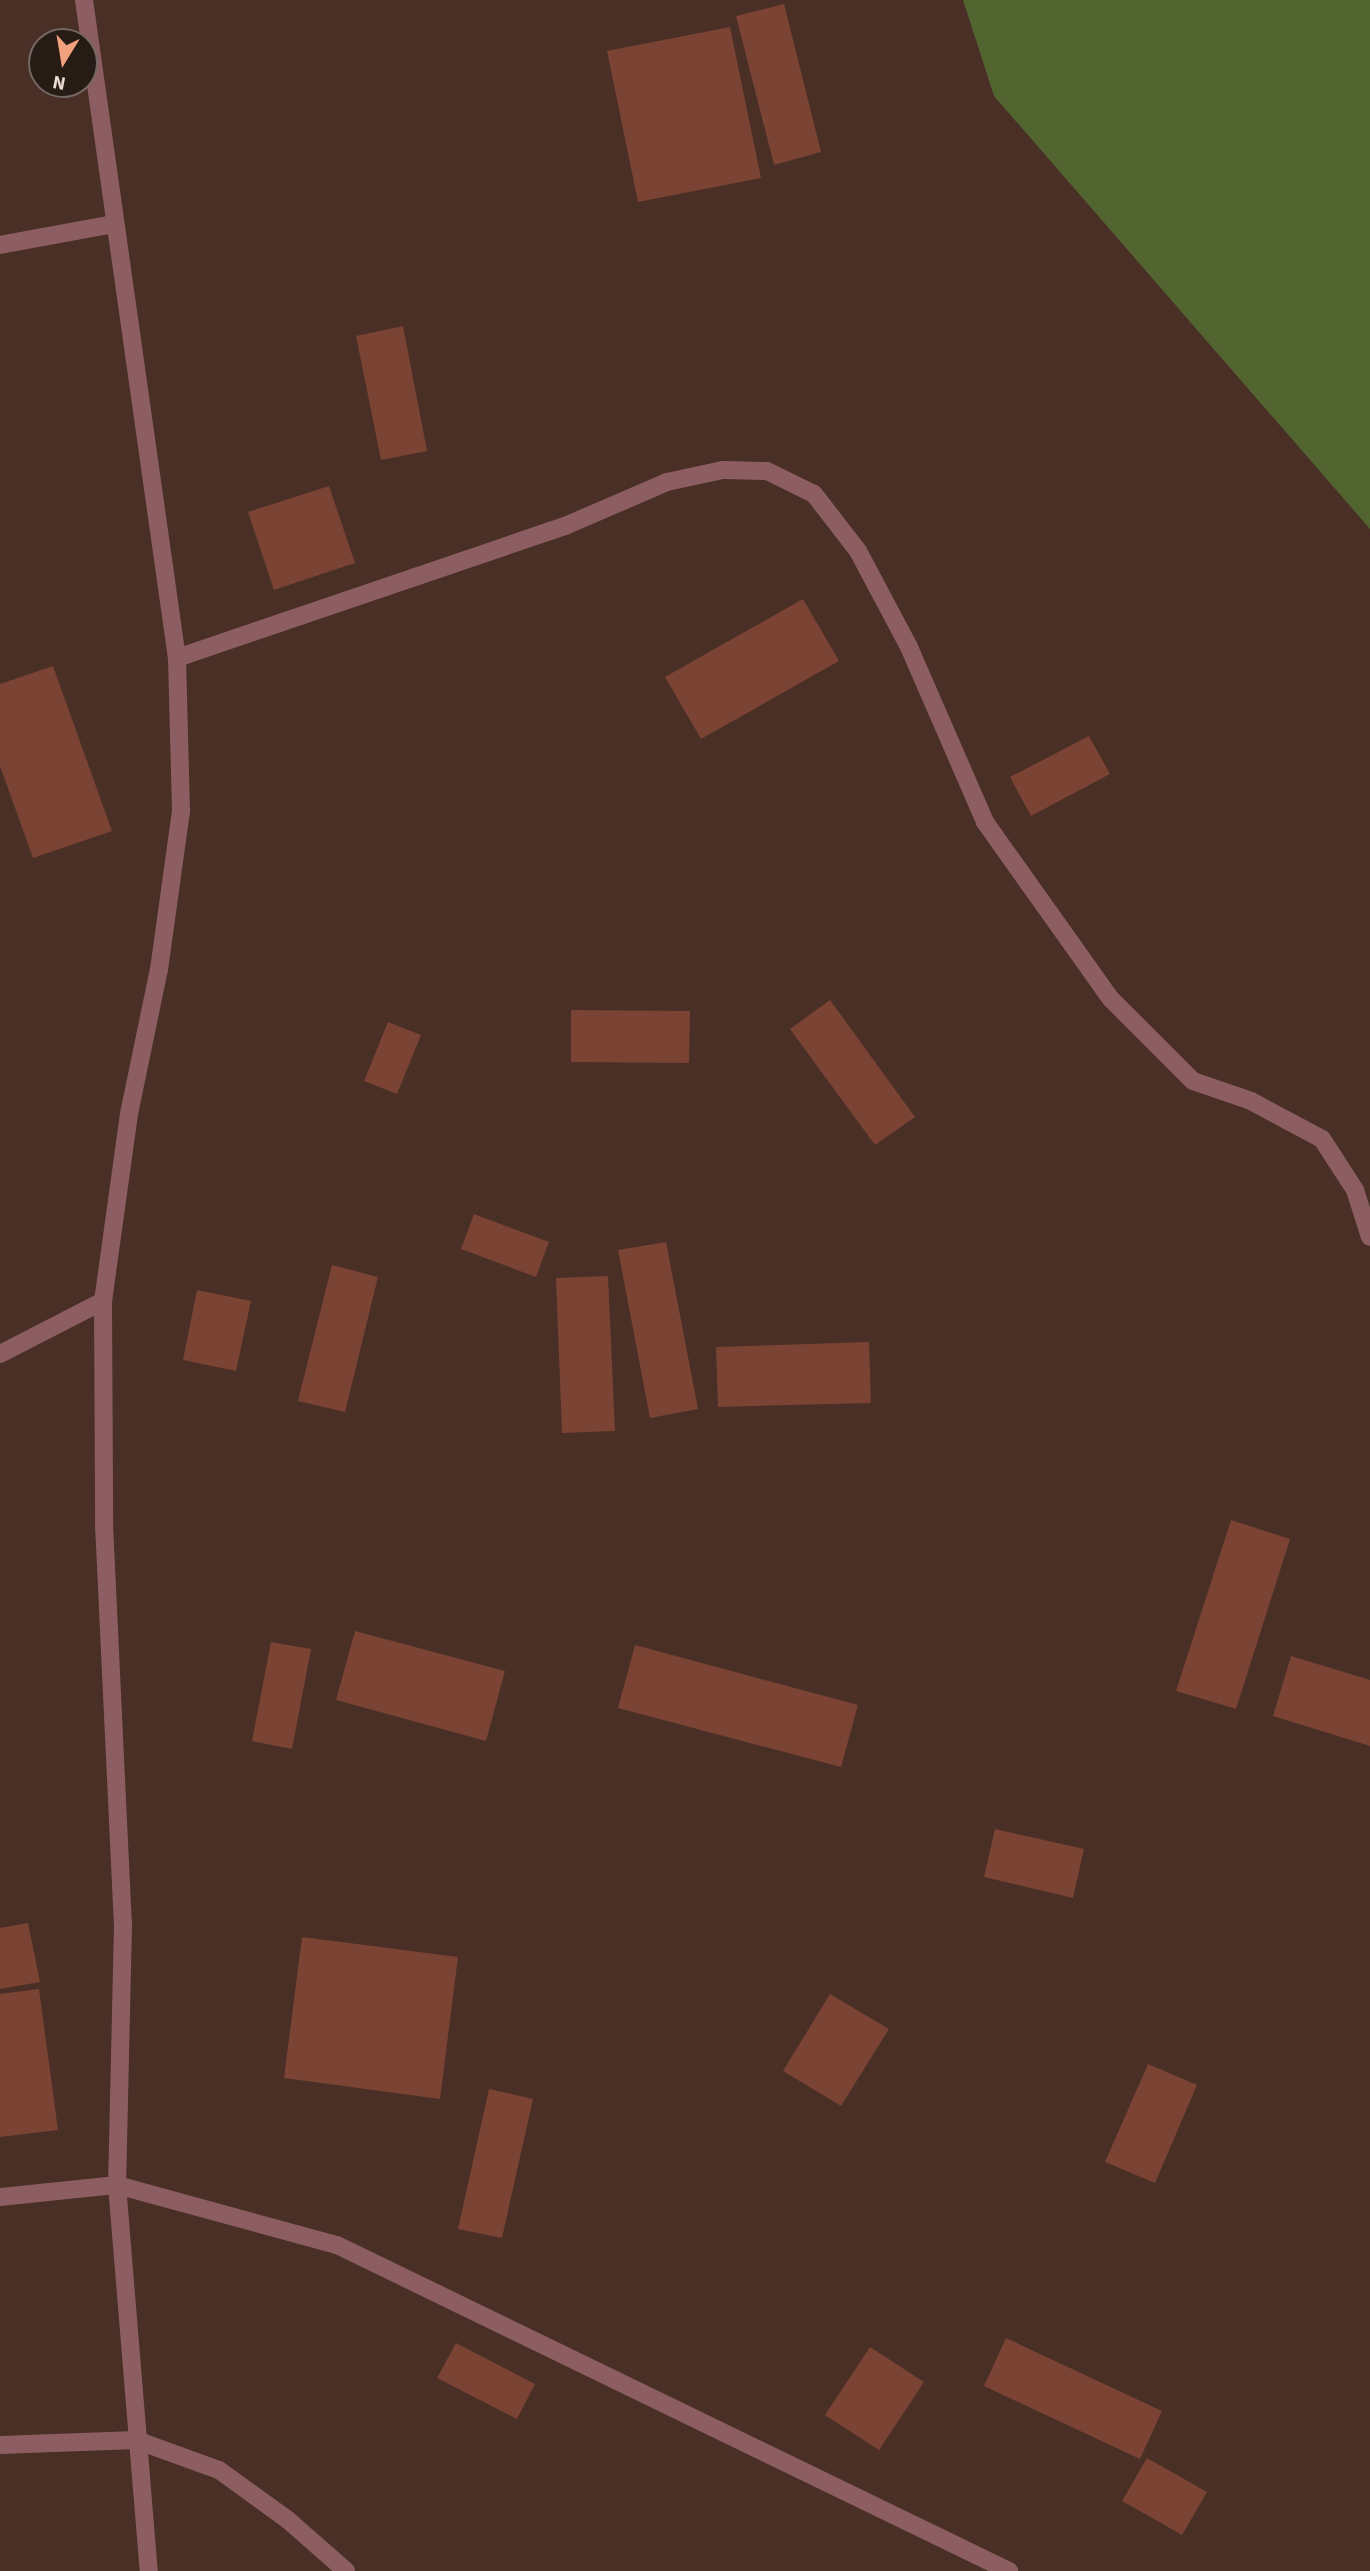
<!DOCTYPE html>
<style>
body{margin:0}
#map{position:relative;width:1370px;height:2571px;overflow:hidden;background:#492f25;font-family:"Source Sans 3",sans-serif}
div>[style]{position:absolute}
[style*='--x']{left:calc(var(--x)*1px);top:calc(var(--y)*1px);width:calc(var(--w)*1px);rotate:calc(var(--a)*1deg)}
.forest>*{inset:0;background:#526531}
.building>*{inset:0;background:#7a4334}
.minor>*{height:18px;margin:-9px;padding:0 9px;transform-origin:9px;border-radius:9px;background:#8d5e61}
span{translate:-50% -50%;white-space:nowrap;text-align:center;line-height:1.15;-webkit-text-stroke:5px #271b16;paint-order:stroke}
.north{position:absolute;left:28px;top:28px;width:70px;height:70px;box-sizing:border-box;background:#271b16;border:2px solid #756762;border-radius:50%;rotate:191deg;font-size:19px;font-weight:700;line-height:28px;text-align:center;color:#ebdad3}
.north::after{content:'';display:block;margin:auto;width:24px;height:32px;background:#f1a17c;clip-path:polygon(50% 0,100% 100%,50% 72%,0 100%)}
</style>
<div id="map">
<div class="forest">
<div style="clip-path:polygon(963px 0,1370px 0,1370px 529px,994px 96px)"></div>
</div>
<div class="building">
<div style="clip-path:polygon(784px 4px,821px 152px,774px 165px,736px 16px)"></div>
<div style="clip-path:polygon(730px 27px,761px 178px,638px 202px,607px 51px)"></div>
<div style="clip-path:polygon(403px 326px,427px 451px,381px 460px,356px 336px)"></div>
<div style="clip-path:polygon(329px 486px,355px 563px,274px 590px,248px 512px)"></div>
<div style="clip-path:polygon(803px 599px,839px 661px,701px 739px,665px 677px)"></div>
<div style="clip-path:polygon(53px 666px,112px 831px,33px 858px,0 766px,0 684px)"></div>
<div style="clip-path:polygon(1089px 736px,1110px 774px,1031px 816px,1010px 777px)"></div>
<div style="clip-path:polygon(830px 1000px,915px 1117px,875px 1145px,790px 1029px)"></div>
<div style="clip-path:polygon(571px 1010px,690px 1011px,689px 1063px,571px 1062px)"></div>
<div style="clip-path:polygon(388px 1022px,421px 1035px,397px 1094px,364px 1081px)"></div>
<div style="clip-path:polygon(474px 1214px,549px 1242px,536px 1277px,461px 1249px)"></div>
<div style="clip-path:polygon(666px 1242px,698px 1409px,650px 1418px,618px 1250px)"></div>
<div style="clip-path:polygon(332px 1265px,378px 1277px,345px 1412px,298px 1401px)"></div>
<div style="clip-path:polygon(608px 1276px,615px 1431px,562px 1433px,556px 1278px)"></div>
<div style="clip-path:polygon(197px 1290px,251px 1301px,236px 1371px,183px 1360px)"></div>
<div style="clip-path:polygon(869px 1342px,871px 1403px,718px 1407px,716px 1347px)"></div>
<div style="clip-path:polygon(1231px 1520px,1290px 1539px,1236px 1709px,1176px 1691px)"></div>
<div style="clip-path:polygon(355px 1631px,505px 1671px,486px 1741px,336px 1700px)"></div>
<div style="clip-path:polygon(271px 1642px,311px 1649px,292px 1749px,252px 1741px)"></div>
<div style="clip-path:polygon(635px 1645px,858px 1705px,841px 1767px,618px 1708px)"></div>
<div style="clip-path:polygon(1291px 1656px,1370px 1680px,1370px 1746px,1273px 1716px)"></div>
<div style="clip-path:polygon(995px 1829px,1084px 1849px,1073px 1898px,984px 1877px)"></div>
<div style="clip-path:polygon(28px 1923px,40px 1982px,0 1989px,0 1928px)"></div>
<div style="clip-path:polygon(302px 1937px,458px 1957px,440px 2099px,284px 2078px)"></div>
<div style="clip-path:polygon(39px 1989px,58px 2130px,0 2137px,0 1994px)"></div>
<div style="clip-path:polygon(830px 1994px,889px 2029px,841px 2106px,783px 2071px)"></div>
<div style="clip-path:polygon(1148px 2064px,1197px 2085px,1155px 2183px,1105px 2162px)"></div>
<div style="clip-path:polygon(489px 2089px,533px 2099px,502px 2238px,458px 2229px)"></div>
<div style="clip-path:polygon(1006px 2338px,1162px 2411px,1140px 2459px,984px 2386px)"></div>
<div style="clip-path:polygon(456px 2343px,535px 2384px,517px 2419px,437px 2378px)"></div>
<div style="clip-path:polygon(870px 2347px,924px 2382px,879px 2450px,825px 2415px)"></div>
<div style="clip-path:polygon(1147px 2458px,1207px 2492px,1182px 2535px,1122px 2501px)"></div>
</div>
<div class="minor">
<div style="--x:84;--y:0;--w:665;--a:81.96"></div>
<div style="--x:177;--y:658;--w:153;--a:88.5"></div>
<div style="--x:181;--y:811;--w:160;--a:97.9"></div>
<div style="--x:159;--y:969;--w:148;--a:101.7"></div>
<div style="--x:129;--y:1114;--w:189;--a:97.9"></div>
<div style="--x:103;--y:1301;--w:223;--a:89.7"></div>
<div style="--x:104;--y:1524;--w:400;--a:87.3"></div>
<div style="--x:123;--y:1924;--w:261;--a:91.3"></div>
<div style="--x:117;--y:2185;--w:387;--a:85.3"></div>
<div style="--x:0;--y:245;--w:115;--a:-10.5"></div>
<div style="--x:177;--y:658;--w:410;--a:-18.8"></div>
<div style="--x:565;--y:526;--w:111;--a:-23.3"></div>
<div style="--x:667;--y:482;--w:57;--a:-12.1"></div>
<div style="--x:723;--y:470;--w:44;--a:1.3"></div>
<div style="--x:767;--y:471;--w:52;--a:26.1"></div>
<div style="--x:814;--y:494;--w:72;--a:52.3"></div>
<div style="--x:858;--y:551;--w:109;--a:62"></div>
<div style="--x:909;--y:647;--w:191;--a:66.5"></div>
<div style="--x:985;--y:822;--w:217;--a:54.6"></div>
<div style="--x:1111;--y:999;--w:116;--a:45"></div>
<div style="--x:1193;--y:1081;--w:61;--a:19"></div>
<div style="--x:1251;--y:1101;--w:81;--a:28.2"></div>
<div style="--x:1322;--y:1139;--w:61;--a:57.1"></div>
<div style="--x:1355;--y:1190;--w:49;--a:72.3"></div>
<div style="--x:0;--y:1354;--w:116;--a:-27.2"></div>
<div style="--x:0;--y:2197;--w:118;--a:-5.9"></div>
<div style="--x:117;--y:2185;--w:228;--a:15.3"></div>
<div style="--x:337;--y:2245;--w:747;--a:25.88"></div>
<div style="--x:0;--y:2445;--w:136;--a:-2.1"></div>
<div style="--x:136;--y:2440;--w:88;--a:19.9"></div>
<div style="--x:219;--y:2470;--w:85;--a:35.9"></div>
<div style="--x:288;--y:2520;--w:77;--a:41.3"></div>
</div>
<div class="north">N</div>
</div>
